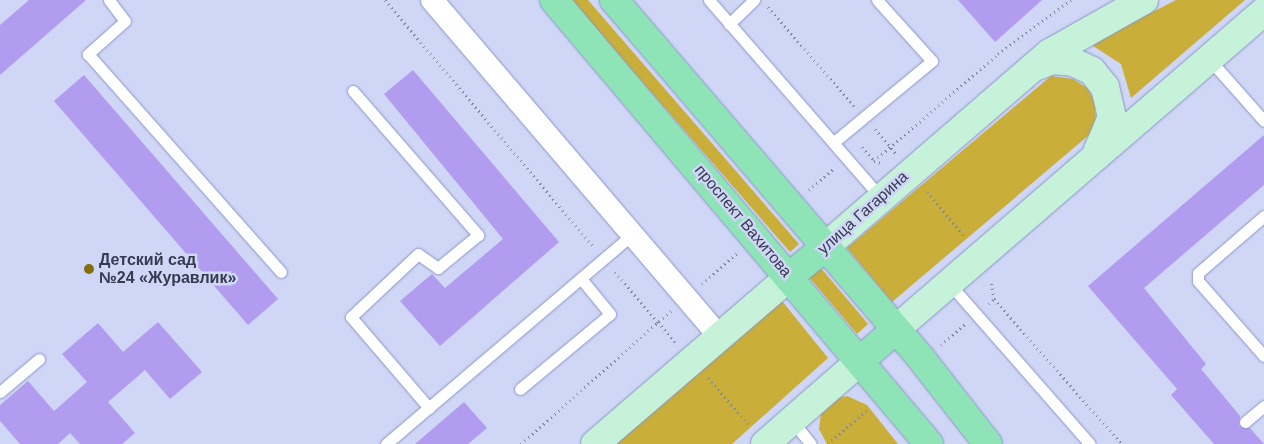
<!DOCTYPE html>
<meta charset="utf-8">
<style>
body{margin:0}
#map{position:relative;width:1264px;height:444px;overflow:hidden;background:#cfd6f6;font-family:Arial,sans-serif}
div>[style]{position:absolute}
[style*='--x']{left:calc(var(--x)*1px);top:calc(var(--y)*1px);width:calc(var(--w)*1px);rotate:calc(var(--a)*1deg)}
.green>*{inset:0;background:#c9ae3a}
.building>*{inset:0;background:#b29cf0}
.path>*{height:3px;margin-top:-1.5px;transform-origin:0;background:repeating-linear-gradient(90deg,#8186a1 0 1px,transparent 0 5px)}
.roads{filter:drop-shadow(0 0 1px #8c96c8) drop-shadow(0 0 1px #8c96c8)}
.lane>*{height:11px;margin:-5.5px;padding:0 5.5px;transform-origin:5.5px;border-radius:5.5px;background:#fff}
.street>*{height:22px;margin:-11px;padding:0 11px;transform-origin:11px;border-radius:11px;background:#fff}
.secondary>*{height:28px;margin:-14px;padding:0 14px;transform-origin:14px;border-radius:14px;background:#c6f2da}
.primary>*{height:28px;margin:-14px;padding:0 14px;transform-origin:14px;border-radius:14px;background:#8ee4b6}
.dots>*{width:14px;height:14px;translate:-50% -50%;box-sizing:border-box;border:2px solid #cfd6f6;border-radius:50%}
span{translate:-50% -50%;white-space:nowrap;text-align:center;line-height:1.15;-webkit-text-stroke:5px #cfd6f6;paint-order:stroke}
.street-label{font-size:16px;color:#373b50}
.poi-label{font-size:16px;color:#373b50;font-weight:700}
.left{translate:0 -50%;text-align:left}
</style>
<div id="map">
<div class="green">
<div style="clip-path:polygon(571px 0,588px 0,799px 244px,790px 252px)"></div>
<div style="clip-path:polygon(1176px 0,1245px 0,1131px 98px,1121px 64px,1090px 44px)"></div>
<div style="clip-path:polygon(1051px 76px,1073px 79px,1087px 88px,1095px 102px,1096px 129px,892px 302px,847px 248px)"></div>
<div style="clip-path:polygon(820px 267px,868px 324px,857px 334px,809px 277px)"></div>
<div style="clip-path:polygon(782px 301px,828px 358px,732px 444px,614px 444px)"></div>
<div style="clip-path:polygon(847px 396px,867px 405px,898px 444px,827px 444px,819px 429px,821px 413px,837px 398px)"></div>
</div>
<div class="building">
<div style="clip-path:polygon(29px 0,86px 0,0 75px,0 25px)"></div>
<div style="clip-path:polygon(958px 0,1042px 0,995px 42px)"></div>
<div style="clip-path:polygon(413px 70px,559px 242px,440px 346px,400px 301px,432px 274px,445px 288px,503px 239px,384px 94px)"></div>
<div style="clip-path:polygon(84px 75px,278px 299px,248px 325px,54px 101px)"></div>
<div style="clip-path:polygon(1264px 135px,1264px 185px,1144px 288px,1206px 364px,1201px 369px,1240px 416px,1239px 426px,1250px 428px,1264px 444px,1214px 444px,1171px 395px,1177px 389px,1088px 286px)"></div>
<div style="clip-path:polygon(158px 322px,202px 372px,170px 399px,145px 370px,108px 402px,135px 433px,122px 444px,80px 444px,70px 433px,58px 444px,20px 444px,0 421px,0 405px,28px 381px,54px 411px,87px 382px,62px 354px,98px 323px,123px 352px)"></div>
<div style="clip-path:polygon(464px 402px,487px 428px,468px 444px,415px 444px)"></div>
</div>
<div class="path">
<div style="--x:385;--y:0;--w:322;--a:49.8"></div>
<div style="--x:768;--y:7;--w:131;--a:49"></div>
<div style="--x:875;--y:129;--w:34;--a:50"></div>
<div style="--x:862;--y:147;--w:18;--a:49"></div>
<div style="--x:874;--y:161;--w:10;--a:17"></div>
<div style="--x:874;--y:161;--w:164;--a:-40.8"></div>
<div style="--x:998;--y:54;--w:91;--a:-36.5"></div>
<div style="--x:809;--y:190;--w:33;--a:-41"></div>
<div style="--x:927;--y:192;--w:59;--a:49.8"></div>
<div style="--x:702;--y:284;--w:47;--a:-41.5"></div>
<div style="--x:994;--y:299;--w:193;--a:48.6"></div>
<div style="--x:989;--y:304;--w:7;--a:-45"></div>
<div style="--x:994;--y:299;--w:19;--a:-99"></div>
<div style="--x:671;--y:311;--w:17;--a:140"></div>
<div style="--x:658;--y:322;--w:26;--a:50"></div>
<div style="--x:941;--y:345;--w:32;--a:-41"></div>
<div style="--x:708;--y:378;--w:64;--a:48.8"></div>
<div style="--x:521;--y:444;--w:183;--a:-41.7"></div>
<div style="--x:658;--y:322;--w:69;--a:-130.9"></div>
<div style="--x:828;--y:444;--w:55;--a:-41.3"></div>
</div>
<div class="roads">
<div class="lane">
<div style="--x:109;--y:0;--w:26;--a:53"></div>
<div style="--x:125;--y:21;--w:50;--a:138.3"></div>
<div style="--x:88;--y:54;--w:291;--a:48.5"></div>
<div style="--x:709;--y:0;--w:261;--a:49"></div>
<div style="--x:729;--y:24;--w:35;--a:-44"></div>
<div style="--x:1210;--y:60;--w:81;--a:48.5"></div>
<div style="--x:353;--y:91;--w:191;--a:49"></div>
<div style="--x:478;--y:235;--w:52;--a:140.5"></div>
<div style="--x:438;--y:268;--w:24;--a:-145"></div>
<div style="--x:418;--y:254;--w:92;--a:136.8"></div>
<div style="--x:351;--y:317;--w:120;--a:49.4"></div>
<div style="--x:834;--y:142;--w:127;--a:-39.6"></div>
<div style="--x:932;--y:61;--w:82;--a:-132"></div>
<div style="--x:1264;--y:216;--w:87;--a:139.2"></div>
<div style="--x:1198;--y:273;--w:8;--a:90"></div>
<div style="--x:1198;--y:281;--w:100;--a:48.7"></div>
<div style="--x:948;--y:282;--w:215;--a:48.8"></div>
<div style="--x:520;--y:389;--w:117;--a:-39.8"></div>
<div style="--x:610;--y:314;--w:43;--a:-129.3"></div>
<div style="--x:0;--y:392;--w:51;--a:-40.2"></div>
<div style="--x:793;--y:422;--w:28;--a:51"></div>
<div style="--x:1245;--y:422;--w:25;--a:-40"></div>
<div style="--x:386;--y:444;--w:323;--a:-40.4"></div>
</div>
<div class="street">
<div style="--x:432;--y:0;--w:445;--a:49.5"></div>
</div>
<div class="secondary">
<div style="--x:1037;--y:66;--w:16;--a:-22"></div>
<div style="--x:1052;--y:60;--w:21;--a:5"></div>
<div style="--x:1073;--y:62;--w:21;--a:25"></div>
<div style="--x:1092;--y:71;--w:21;--a:51"></div>
<div style="--x:1105;--y:87;--w:31;--a:77"></div>
<div style="--x:1112;--y:117;--w:38;--a:113"></div>
<div style="--x:825;--y:247;--w:297;--a:-40.8"></div>
<div style="--x:1050;--y:53;--w:108;--a:-29.4"></div>
<div style="--x:895;--y:330;--w:488;--a:-40.8"></div>
<div style="--x:595;--y:444;--w:257;--a:-40.7"></div>
<div style="--x:765;--y:444;--w:126;--a:-41.1"></div>
</div>
<div class="primary">
<div style="--x:554;--y:0;--w:581;--a:49.82"></div>
<div style="--x:614;--y:0;--w:475;--a:49.4"></div>
<div style="--x:923;--y:361;--w:105;--a:51.9"></div>
<div style="--x:790;--y:276;--w:45;--a:-39.6"></div>
<div style="--x:860;--y:361;--w:47;--a:-41.5"></div>
</div>
</div>
<div class="dots">
<div style="left:89px;top:269px;background:#836e0b"></div>
</div>
<div class="street-label">
<span style="left:863px;top:213px;rotate:-42deg">улица Гагарина</span>
<span style="left:743px;top:221px;rotate:50deg">проспект Вахитова</span>
</div>
<div class="poi-label">
<span class="left" style="left:99px;top:269px">Детский сад<br>№24 «Журавлик»</span>
</div>
</div>
